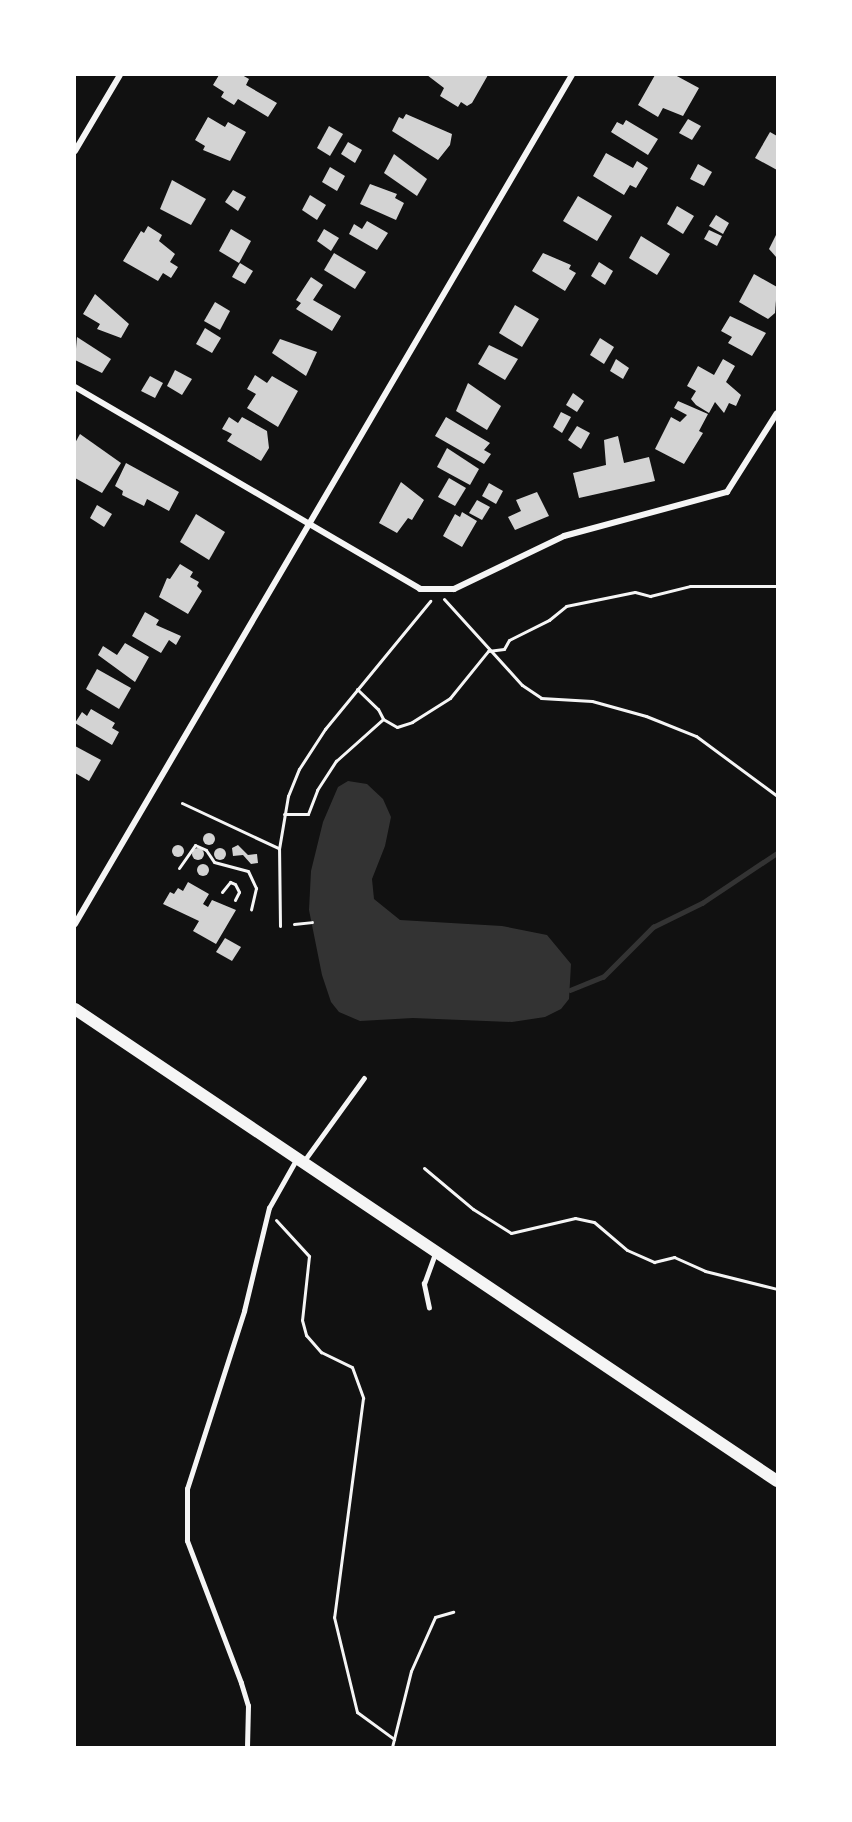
<!DOCTYPE html>
<style>
body{margin:0}
#map{position:relative;width:852px;height:1822px;overflow:hidden;background:#111;font-family:Karla,sans-serif}
div>[style]{position:absolute}
[style*='--x']{left:calc(var(--x)*1px);top:calc(var(--y)*1px);width:calc(var(--w)*1px);rotate:calc(var(--a)*1deg)}
.water>*{inset:0;background:#333}
.stream>*{height:4.5px;margin:-2.25px;padding:0 2.25px;transform-origin:2.25px;border-radius:2.25px;background:#333}
.building>*{inset:0;background:#d3d3d3}
.round{border-radius:50%}
.path>*{height:3px;margin:-1.5px;padding:0 1.5px;transform-origin:1.5px;border-radius:1.5px;background:#f5f5f5}
.service>*{height:4.5px;margin:-2.25px;padding:0 2.25px;transform-origin:2.25px;border-radius:2.25px;background:#f5f5f5}
.minor>*{height:6px;margin:-3px;padding:0 3px;transform-origin:3px;border-radius:3px;background:#f5f5f5}
.secondary>*{height:12px;margin:-6px;padding:0 6px;transform-origin:6px;border-radius:6px;background:#f5f5f5}
span{translate:-50% -50%;white-space:nowrap;text-align:center;line-height:1.15;-webkit-text-stroke:6px #fff;paint-order:stroke}
.frame{position:absolute;inset:0;border:76px solid #fff;pointer-events:none}
</style>
<div id="map">
<div class="water">
<div style="clip-path:polygon(348px 781px,367px 784px,383px 799px,391px 817px,385px 846px,372px 879px,374px 899px,400px 920px,502px 926px,547px 935px,571px 964px,569px 999px,561px 1009px,545px 1017px,512px 1022px,413px 1018px,360px 1021px,339px 1012px,331px 1002px,322px 975px,309px 910px,311px 871px,323px 822px,338px 787px)"></div>
</div>
<div class="stream">
<div style="--x:570;--y:990;--w:35;--a:-22"></div>
<div style="--x:603;--y:977;--w:71;--a:-45"></div>
<div style="--x:653;--y:927;--w:55;--a:-26.1"></div>
<div style="--x:702;--y:903;--w:90;--a:-33.7"></div>
</div>
<div class="building">
<div style="clip-path:polygon(219px 75px,242px 75px,249px 79px,246px 85px,277px 103px,268px 117px,238px 99px,234px 105px,221px 97px,224px 92px,213px 85px)"></div>
<div style="clip-path:polygon(427px 75px,488px 75px,472px 103px,467px 106px,461px 102px,458px 107px,440px 96px,444px 88px)"></div>
<div style="clip-path:polygon(655px 75px,675px 75px,699px 88px,683px 116px,663px 108px,658px 117px,638px 105px)"></div>
<div style="clip-path:polygon(406px 114px,452px 134px,450px 145px,438px 160px,392px 131px,399px 117px,403px 119px)"></div>
<div style="clip-path:polygon(208px 117px,225px 127px,228px 122px,246px 132px,230px 161px,203px 150px,205px 146px,195px 140px)"></div>
<div style="clip-path:polygon(688px 119px,701px 126px,692px 140px,679px 133px)"></div>
<div style="clip-path:polygon(626px 120px,658px 139px,648px 155px,611px 132px,617px 122px,623px 125px)"></div>
<div style="clip-path:polygon(329px 126px,343px 134px,330px 156px,317px 148px)"></div>
<div style="clip-path:polygon(770px 132px,777px 136px,777px 170px,755px 158px)"></div>
<div style="clip-path:polygon(348px 142px,362px 150px,355px 163px,341px 154px)"></div>
<div style="clip-path:polygon(606px 153px,633px 168px,637px 161px,648px 168px,636px 188px,630px 185px,624px 195px,593px 176px)"></div>
<div style="clip-path:polygon(394px 154px,427px 179px,417px 196px,384px 173px)"></div>
<div style="clip-path:polygon(698px 164px,712px 172px,704px 186px,690px 179px)"></div>
<div style="clip-path:polygon(330px 167px,345px 176px,337px 191px,322px 182px)"></div>
<div style="clip-path:polygon(172px 180px,206px 199px,191px 225px,160px 209px)"></div>
<div style="clip-path:polygon(370px 184px,397px 194px,395px 198px,404px 203px,396px 220px,360px 204px)"></div>
<div style="clip-path:polygon(233px 190px,246px 197px,238px 211px,225px 202px)"></div>
<div style="clip-path:polygon(310px 195px,326px 205px,317px 220px,302px 210px)"></div>
<div style="clip-path:polygon(578px 196px,612px 216px,597px 241px,563px 221px)"></div>
<div style="clip-path:polygon(677px 206px,694px 216px,683px 234px,667px 224px)"></div>
<div style="clip-path:polygon(716px 215px,729px 223px,723px 234px,709px 226px)"></div>
<div style="clip-path:polygon(367px 221px,388px 233px,377px 250px,349px 234px,354px 224px,362px 229px)"></div>
<div style="clip-path:polygon(148px 226px,162px 235px,159px 241px,175px 254px,170px 262px,178px 267px,171px 278px,163px 273px,158px 281px,123px 261px,141px 231px,144px 233px)"></div>
<div style="clip-path:polygon(231px 229px,251px 241px,239px 263px,219px 251px)"></div>
<div style="clip-path:polygon(324px 229px,339px 238px,331px 251px,317px 241px)"></div>
<div style="clip-path:polygon(709px 230px,722px 236px,717px 246px,704px 239px)"></div>
<div style="clip-path:polygon(777px 233px,777px 258px,769px 249px)"></div>
<div style="clip-path:polygon(641px 236px,670px 254px,657px 275px,629px 258px)"></div>
<div style="clip-path:polygon(334px 253px,366px 272px,355px 289px,324px 270px)"></div>
<div style="clip-path:polygon(543px 253px,571px 265px,569px 269px,576px 273px,565px 291px,532px 271px)"></div>
<div style="clip-path:polygon(599px 262px,613px 271px,605px 285px,591px 276px)"></div>
<div style="clip-path:polygon(240px 263px,253px 271px,245px 284px,232px 277px)"></div>
<div style="clip-path:polygon(754px 274px,777px 287px,775px 313px,768px 319px,739px 302px)"></div>
<div style="clip-path:polygon(311px 277px,323px 285px,313px 300px,341px 316px,332px 331px,296px 309px,301px 303px,296px 300px)"></div>
<div style="clip-path:polygon(95px 294px,129px 324px,121px 338px,97px 329px,100px 324px,83px 314px)"></div>
<div style="clip-path:polygon(215px 302px,230px 311px,220px 330px,204px 321px)"></div>
<div style="clip-path:polygon(515px 305px,539px 319px,522px 347px,499px 333px)"></div>
<div style="clip-path:polygon(730px 316px,766px 333px,752px 356px,728px 343px,732px 337px,721px 331px)"></div>
<div style="clip-path:polygon(205px 328px,221px 338px,212px 353px,196px 344px)"></div>
<div style="clip-path:polygon(77px 337px,111px 359px,102px 373px,75px 360px)"></div>
<div style="clip-path:polygon(600px 338px,614px 347px,604px 364px,590px 355px)"></div>
<div style="clip-path:polygon(280px 339px,317px 352px,306px 376px,272px 353px)"></div>
<div style="clip-path:polygon(489px 345px,518px 359px,505px 380px,478px 364px)"></div>
<div style="clip-path:polygon(616px 359px,629px 368px,623px 379px,610px 371px)"></div>
<div style="clip-path:polygon(723px 359px,735px 366px,726px 382px,741px 395px,736px 406px,729px 403px,724px 413px,715px 402px,709px 413px,696px 405px,691px 399px,696px 391px,687px 386px,698px 366px,714px 375px)"></div>
<div style="clip-path:polygon(175px 370px,192px 379px,182px 395px,167px 386px)"></div>
<div style="clip-path:polygon(255px 375px,267px 383px,272px 376px,298px 391px,278px 427px,247px 408px,256px 394px,247px 389px)"></div>
<div style="clip-path:polygon(150px 376px,163px 383px,155px 398px,141px 391px)"></div>
<div style="clip-path:polygon(468px 383px,501px 406px,487px 430px,456px 411px)"></div>
<div style="clip-path:polygon(573px 393px,584px 401px,577px 412px,566px 405px)"></div>
<div style="clip-path:polygon(678px 401px,708px 414px,699px 431px,703px 433px,684px 464px,655px 449px,671px 417px,680px 422px,687px 415px,674px 408px)"></div>
<div style="clip-path:polygon(561px 412px,571px 417px,562px 433px,553px 427px)"></div>
<div style="clip-path:polygon(229px 417px,238px 423px,242px 417px,267px 431px,269px 448px,261px 461px,227px 441px,232px 434px,222px 429px)"></div>
<div style="clip-path:polygon(446px 417px,490px 443px,484px 450px,491px 454px,484px 464px,435px 436px)"></div>
<div style="clip-path:polygon(577px 426px,590px 433px,581px 449px,568px 440px)"></div>
<div style="clip-path:polygon(80px 434px,121px 463px,102px 493px,75px 478px,75px 443px)"></div>
<div style="clip-path:polygon(618px 436px,624px 463px,649px 457px,655px 481px,579px 498px,573px 473px,606px 465px,604px 440px)"></div>
<div style="clip-path:polygon(447px 448px,479px 469px,470px 485px,437px 467px)"></div>
<div style="clip-path:polygon(126px 463px,179px 492px,169px 511px,147px 499px,144px 506px,122px 495px,123px 491px,115px 486px)"></div>
<div style="clip-path:polygon(449px 478px,466px 488px,455px 506px,438px 497px)"></div>
<div style="clip-path:polygon(401px 482px,424px 500px,412px 520px,408px 518px,397px 533px,379px 523px)"></div>
<div style="clip-path:polygon(489px 483px,503px 491px,496px 504px,482px 496px)"></div>
<div style="clip-path:polygon(537px 492px,549px 516px,515px 530px,508px 517px,521px 511px,516px 500px)"></div>
<div style="clip-path:polygon(477px 500px,490px 507px,482px 520px,469px 513px)"></div>
<div style="clip-path:polygon(97px 505px,112px 514px,104px 527px,90px 518px)"></div>
<div style="clip-path:polygon(462px 512px,477px 521px,462px 547px,443px 536px,455px 514px,460px 517px)"></div>
<div style="clip-path:polygon(196px 514px,225px 532px,209px 560px,180px 542px)"></div>
<div style="clip-path:polygon(180px 564px,193px 572px,190px 577px,199px 582px,197px 586px,202px 591px,188px 614px,159px 597px,167px 578px,170px 579px)"></div>
<div style="clip-path:polygon(145px 612px,159px 620px,156px 625px,181px 636px,176px 645px,169px 640px,161px 653px,132px 636px)"></div>
<div style="clip-path:polygon(125px 643px,149px 657px,135px 682px,98px 655px,103px 646px,117px 655px)"></div>
<div style="clip-path:polygon(97px 669px,131px 688px,119px 709px,86px 689px)"></div>
<div style="clip-path:polygon(91px 709px,115px 723px,112px 728px,119px 732px,112px 745px,75px 723px,82px 712px,87px 716px)"></div>
<div style="clip-path:polygon(75px 746px,101px 760px,89px 781px,75px 773px)"></div>
<div class="round" style="left:203px;top:833px;width:12px;height:12px"></div>
<div class="round" style="left:172px;top:845px;width:12px;height:12px"></div>
<div style="clip-path:polygon(238px 845px,248px 855px,257px 854px,258px 863px,251px 864px,243px 855px,233px 856px,232px 848px)"></div>
<div class="round" style="left:214px;top:848px;width:12px;height:12px"></div>
<div class="round" style="left:192px;top:848px;width:12px;height:12px"></div>
<div class="round" style="left:197px;top:864px;width:12px;height:12px"></div>
<div style="clip-path:polygon(188px 882px,209px 894px,203px 904px,208px 907px,212px 900px,236px 910px,216px 944px,193px 931px,199px 921px,163px 904px,170px 892px,174px 894px,178px 888px,183px 891px)"></div>
<div style="clip-path:polygon(225px 938px,241px 947px,232px 961px,216px 952px)"></div>
</div>
<div class="path">
<div style="--x:444;--y:599;--w:116;--a:47.8"></div>
<div style="--x:522;--y:685;--w:23;--a:34"></div>
<div style="--x:541;--y:698;--w:51;--a:3.4"></div>
<div style="--x:592;--y:701;--w:56;--a:15.5"></div>
<div style="--x:646;--y:716;--w:54;--a:21.8"></div>
<div style="--x:696;--y:736;--w:101;--a:36.5"></div>
<div style="--x:357;--y:689;--w:29;--a:44"></div>
<div style="--x:378;--y:709;--w:11;--a:63"></div>
<div style="--x:383;--y:719;--w:16;--a:30"></div>
<div style="--x:397;--y:727;--w:16;--a:-18"></div>
<div style="--x:412;--y:722;--w:45;--a:-32.3"></div>
<div style="--x:450;--y:698;--w:60;--a:-51"></div>
<div style="--x:488;--y:651;--w:16;--a:-7"></div>
<div style="--x:504;--y:649;--w:10;--a:-61"></div>
<div style="--x:509;--y:640;--w:45;--a:-26.6"></div>
<div style="--x:549;--y:620;--w:22;--a:-39"></div>
<div style="--x:566;--y:606;--w:70;--a:-11.5"></div>
<div style="--x:635;--y:592;--w:16;--a:15"></div>
<div style="--x:650;--y:596;--w:41;--a:-14"></div>
<div style="--x:690;--y:586;--w:87;--a:0"></div>
<div style="--x:182;--y:803;--w:106;--a:25.1"></div>
<div style="--x:284;--y:814;--w:24;--a:0"></div>
<div style="--x:308;--y:814;--w:26;--a:-69"></div>
<div style="--x:317;--y:790;--w:35;--a:-57"></div>
<div style="--x:336;--y:761;--w:63;--a:-41.8"></div>
<div style="--x:179;--y:868;--w:28;--a:-55"></div>
<div style="--x:195;--y:845;--w:12;--a:24"></div>
<div style="--x:206;--y:850;--w:14;--a:56"></div>
<div style="--x:214;--y:862;--w:35;--a:15"></div>
<div style="--x:248;--y:871;--w:19;--a:65"></div>
<div style="--x:256;--y:888;--w:22;--a:103"></div>
<div style="--x:222;--y:892;--w:13;--a:-51"></div>
<div style="--x:230;--y:882;--w:5;--a:22"></div>
<div style="--x:235;--y:884;--w:9;--a:63"></div>
<div style="--x:239;--y:892;--w:9;--a:117"></div>
<div style="--x:294;--y:924;--w:18;--a:-6"></div>
<div style="--x:280;--y:926;--w:77;--a:-90.7"></div>
<div style="--x:279;--y:849;--w:54;--a:-80.4"></div>
<div style="--x:288;--y:796;--w:29;--a:-68"></div>
<div style="--x:299;--y:769;--w:48;--a:-57"></div>
<div style="--x:325;--y:729;--w:166;--a:-50.6"></div>
<div style="--x:424;--y:1168;--w:64;--a:39.9"></div>
<div style="--x:473;--y:1209;--w:45;--a:32.3"></div>
<div style="--x:511;--y:1233;--w:66;--a:-13.2"></div>
<div style="--x:575;--y:1218;--w:19;--a:12"></div>
<div style="--x:594;--y:1222;--w:43;--a:40.3"></div>
<div style="--x:627;--y:1250;--w:30;--a:24"></div>
<div style="--x:654;--y:1262;--w:21;--a:-14"></div>
<div style="--x:674;--y:1257;--w:34;--a:24"></div>
<div style="--x:705;--y:1271;--w:74;--a:14"></div>
<div style="--x:276;--y:1220;--w:49;--a:47.5"></div>
<div style="--x:309;--y:1256;--w:64;--a:96.2"></div>
<div style="--x:302;--y:1320;--w:16;--a:75"></div>
<div style="--x:306;--y:1335;--w:23;--a:49"></div>
<div style="--x:321;--y:1352;--w:34;--a:26"></div>
<div style="--x:352;--y:1367;--w:33;--a:70"></div>
<div style="--x:363;--y:1398;--w:221;--a:97.5"></div>
<div style="--x:334;--y:1617;--w:98;--a:76.4"></div>
<div style="--x:357;--y:1712;--w:46;--a:36.1"></div>
<div style="--x:394;--y:1739;--w:8;--a:104"></div>
<div style="--x:394;--y:1739;--w:70;--a:-76"></div>
<div style="--x:411;--y:1671;--w:59;--a:-66"></div>
<div style="--x:435;--y:1617;--w:19;--a:-16"></div>
</div>
<div class="service">
<div style="--x:304;--y:1161;--w:102;--a:-54.1"></div>
<div style="--x:429;--y:1308;--w:25;--a:-102"></div>
<div style="--x:424;--y:1284;--w:33;--a:-70"></div>
<div style="--x:247;--y:1747;--w:41;--a:-88.6"></div>
<div style="--x:248;--y:1706;--w:24;--a:-107"></div>
<div style="--x:241;--y:1683;--w:152;--a:-110.8"></div>
<div style="--x:187;--y:1541;--w:52;--a:-90"></div>
<div style="--x:187;--y:1489;--w:187;--a:-72.2"></div>
<div style="--x:244;--y:1311;--w:106;--a:-76.4"></div>
<div style="--x:269;--y:1208;--w:55;--a:-60.6"></div>
</div>
<div class="minor">
<div style="--x:75;--y:151;--w:88;--a:-59.4"></div>
<div style="--x:75;--y:387;--w:400;--a:30.3"></div>
<div style="--x:420;--y:589;--w:34;--a:0"></div>
<div style="--x:454;--y:589;--w:122;--a:-25.7"></div>
<div style="--x:564;--y:536;--w:169;--a:-15.1"></div>
<div style="--x:727;--y:492;--w:93;--a:-57.7"></div>
<div style="--x:75;--y:924;--w:984;--a:-59.66"></div>
</div>
<div class="secondary">
<div style="--x:75;--y:1009;--w:846;--a:33.92"></div>
</div>
<div class="frame"></div>
</div>
